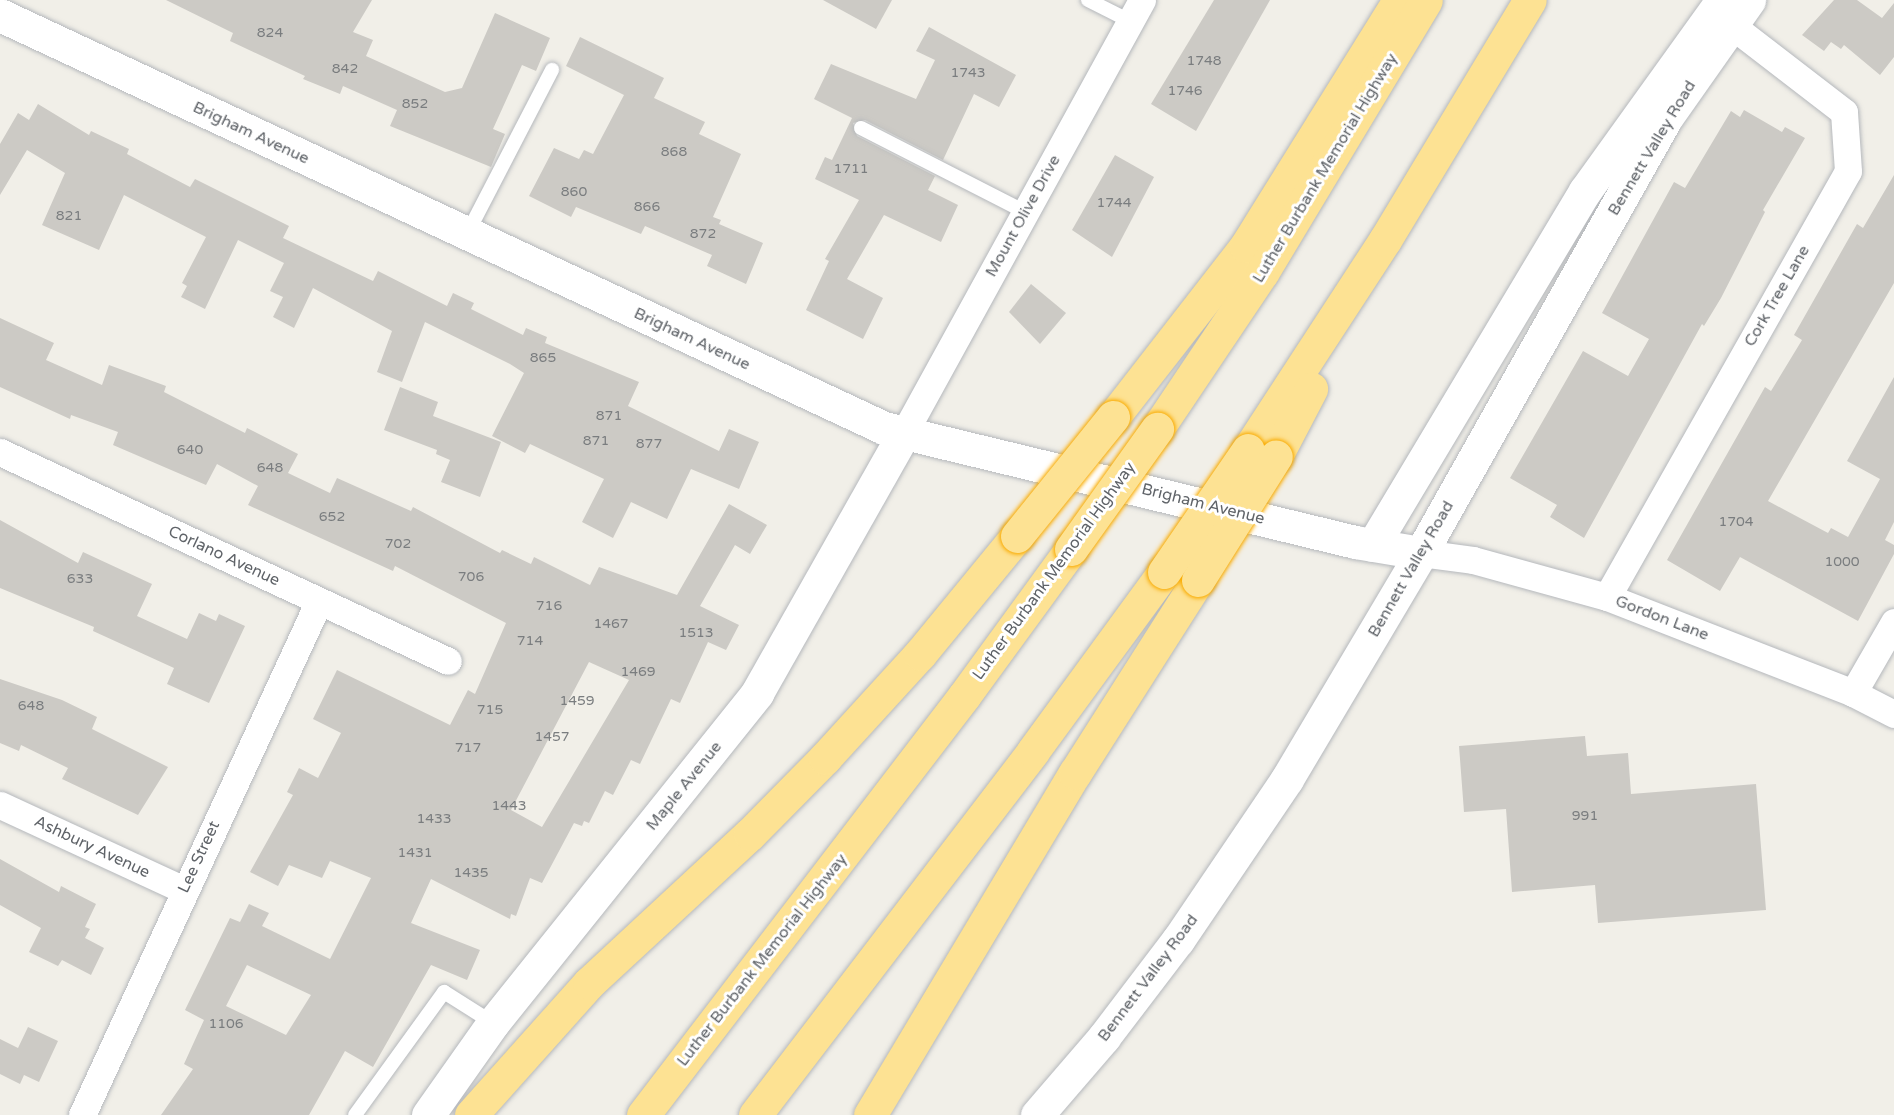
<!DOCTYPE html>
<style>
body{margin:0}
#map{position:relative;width:1894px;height:1115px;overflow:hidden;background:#f1efe8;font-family:"Varela Round",sans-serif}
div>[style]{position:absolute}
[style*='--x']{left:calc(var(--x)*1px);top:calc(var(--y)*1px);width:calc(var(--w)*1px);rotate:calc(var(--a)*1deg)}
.building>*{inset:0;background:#cccac5}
.roads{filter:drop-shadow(0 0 2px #b5b8bc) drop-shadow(0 0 2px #b5b8bc)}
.service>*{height:14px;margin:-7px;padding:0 7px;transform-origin:7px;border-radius:7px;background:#fff}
.minor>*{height:27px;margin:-13.5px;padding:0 13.5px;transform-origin:13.5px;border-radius:13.5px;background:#fff}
.tertiary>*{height:33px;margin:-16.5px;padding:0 16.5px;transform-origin:16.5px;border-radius:16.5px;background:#fff}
.motorway>*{height:33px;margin:-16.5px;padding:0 16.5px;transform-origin:16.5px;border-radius:16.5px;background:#fde293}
.bridges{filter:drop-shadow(0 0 2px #f9ab00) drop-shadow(0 0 2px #f9ab00)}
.motorway-bridge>*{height:33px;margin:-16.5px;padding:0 16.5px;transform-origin:16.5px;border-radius:16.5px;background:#fde293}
span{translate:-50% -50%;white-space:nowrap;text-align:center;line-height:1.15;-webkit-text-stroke:6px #fff;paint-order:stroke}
.number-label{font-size:14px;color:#7a7d7f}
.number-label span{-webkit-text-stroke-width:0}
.street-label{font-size:16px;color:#5f6368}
</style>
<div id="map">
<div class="building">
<div style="clip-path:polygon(166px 0,372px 0,353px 32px,373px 40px,366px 56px,445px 92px,462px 88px,495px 13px,550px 38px,536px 71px,522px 65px,493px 129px,505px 134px,491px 167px,390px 126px,397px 110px,343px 86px,340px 94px,303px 79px,305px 76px,230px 41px,233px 33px)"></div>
<div style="clip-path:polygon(823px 0,892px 0,876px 29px)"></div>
<div style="clip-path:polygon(1214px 0,1270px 0,1196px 131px,1151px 104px)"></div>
<div style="clip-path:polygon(1834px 0,1857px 0,1882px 18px,1894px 3px,1894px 57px,1880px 75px,1844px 45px,1841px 49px,1831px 42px,1824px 51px,1802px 35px)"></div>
<div style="clip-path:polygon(929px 27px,1016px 75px,999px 107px,974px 94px,943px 160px,865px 120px,853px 123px,857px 136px,935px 176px,928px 190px,958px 205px,941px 242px,884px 215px,847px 279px,883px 298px,863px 339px,806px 310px,829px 261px,825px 259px,859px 200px,815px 179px,825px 157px,832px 160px,852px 118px,814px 99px,831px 64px,916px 99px,935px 60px,916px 51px)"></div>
<div style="clip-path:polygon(580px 37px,664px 78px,654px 98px,705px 122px,699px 134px,741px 154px,713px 217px,721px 220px,719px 224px,763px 243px,746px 284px,707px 266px,712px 255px,645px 226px,641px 234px,576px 207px,571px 217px,529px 196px,554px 148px,579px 159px,584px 150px,593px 154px,624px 95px,566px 66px)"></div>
<div style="clip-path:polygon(38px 104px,89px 135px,91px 131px,129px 149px,127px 154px,190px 187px,195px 179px,289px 226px,283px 238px,373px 281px,378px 271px,447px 306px,453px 293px,474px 303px,471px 309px,523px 335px,526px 328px,547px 337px,545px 343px,639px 382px,628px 406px,719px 451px,729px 429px,759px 442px,739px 489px,691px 469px,667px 519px,631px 502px,613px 538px,582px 522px,604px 479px,530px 444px,525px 453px,492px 436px,524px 373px,510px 364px,425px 322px,402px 382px,377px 372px,392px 331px,313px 288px,294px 328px,273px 317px,283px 297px,270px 291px,284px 263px,238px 240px,205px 309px,181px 297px,187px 286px,182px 283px,206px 237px,124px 195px,99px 250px,42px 225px,65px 173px,27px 150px,0 195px,0 144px,18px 113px,29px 120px)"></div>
<div style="clip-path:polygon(1744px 110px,1782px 132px,1785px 127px,1805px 138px,1763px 210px,1765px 212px,1721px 298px,1704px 326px,1702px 324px,1584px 538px,1550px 517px,1557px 505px,1510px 478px,1583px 351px,1628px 376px,1649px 339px,1602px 313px,1674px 182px,1685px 188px,1731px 111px,1740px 117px)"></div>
<div style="clip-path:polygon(1115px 155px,1154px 177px,1112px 257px,1072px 230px)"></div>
<div style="clip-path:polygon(1894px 175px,1894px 283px,1768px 501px,1828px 533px,1831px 528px,1848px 537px,1880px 479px,1847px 461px,1894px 377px,1894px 522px,1885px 540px,1894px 545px,1894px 554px,1858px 621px,1740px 557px,1720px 591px,1667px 560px,1765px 387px,1771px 391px,1802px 340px,1794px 335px,1857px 224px,1863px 228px)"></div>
<div style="clip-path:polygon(1031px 284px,1066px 313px,1040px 344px,1009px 312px)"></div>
<div style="clip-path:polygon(evenodd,0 318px,54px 343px,46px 360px,102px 385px,109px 365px,166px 386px,164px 392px,245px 433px,247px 428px,298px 454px,288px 473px,330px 493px,337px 478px,411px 511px,413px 507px,500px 553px,502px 550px,531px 564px,534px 557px,590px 585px,599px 567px,677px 595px,729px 504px,767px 525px,750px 554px,735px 545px,700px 606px,739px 625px,726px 650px,708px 642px,680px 703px,671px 699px,640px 764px,631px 760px,613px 795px,605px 791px,589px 823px,584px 821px,582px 826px,574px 823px,542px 883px,530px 878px,516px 916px,511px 914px,510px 919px,431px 879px,411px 923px,480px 950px,467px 980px,431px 965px,373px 1067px,345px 1051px,309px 1115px,161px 1115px,193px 1069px,184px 1064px,204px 1020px,185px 1010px,230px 918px,240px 922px,249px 904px,269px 913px,262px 926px,330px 959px,371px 878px,330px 861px,322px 878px,289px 865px,278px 886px,250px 872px,293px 795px,287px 792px,299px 768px,318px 778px,341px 733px,313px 719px,337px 670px,450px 725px,468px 690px,475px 694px,506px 623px,395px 566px,393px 571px,248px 505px,258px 486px,217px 464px,206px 485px,113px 445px,118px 432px,71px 415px,70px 419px,0 387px,0 318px,589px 662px,629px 680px,542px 827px,511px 810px,589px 662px,0 318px,247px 965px,311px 995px,286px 1035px,226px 1006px,247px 965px)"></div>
<div style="clip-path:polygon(400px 387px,438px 402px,433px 416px,501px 442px,480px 497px,441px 482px,450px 460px,436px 454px,437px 450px,384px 430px)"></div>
<div style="clip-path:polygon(0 520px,78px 563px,83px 552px,152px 584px,137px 616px,187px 639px,199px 613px,216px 621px,219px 614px,245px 626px,209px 703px,167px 684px,174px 668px,93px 631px,94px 627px,0 588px)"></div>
<div style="clip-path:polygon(0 679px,62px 700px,97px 717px,92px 729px,168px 767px,138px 815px,62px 779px,68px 768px,21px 745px,19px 751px,0 743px)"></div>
<div style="clip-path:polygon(1585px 736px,1587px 756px,1628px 753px,1631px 794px,1756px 784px,1766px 910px,1598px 923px,1595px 885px,1512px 892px,1506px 809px,1464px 812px,1459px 746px)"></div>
<div style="clip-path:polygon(0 859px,59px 892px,61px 886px,96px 904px,85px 927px,90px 929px,85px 938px,104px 948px,91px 975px,62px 960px,58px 966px,29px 952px,41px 928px,0 905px)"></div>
<div style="clip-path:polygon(28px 1027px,58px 1041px,39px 1082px,24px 1075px,20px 1084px,0 1074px,0 1039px,18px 1048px)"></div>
</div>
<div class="roads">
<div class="service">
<div style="--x:1088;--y:0;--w:47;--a:26.6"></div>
<div style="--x:861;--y:128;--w:184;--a:27.1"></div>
<div style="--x:467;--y:234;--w:185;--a:-62.6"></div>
<div style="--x:355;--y:1115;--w:152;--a:-54.1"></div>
<div style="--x:444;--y:992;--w:58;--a:32.3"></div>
</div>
<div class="minor">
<div style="--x:904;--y:433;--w:494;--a:-61.2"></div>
<div style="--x:0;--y:452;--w:494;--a:25"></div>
<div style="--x:1421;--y:553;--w:52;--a:7.7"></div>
<div style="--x:1473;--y:560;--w:139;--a:15.4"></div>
<div style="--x:1607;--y:597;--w:264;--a:21.3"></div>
<div style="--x:1853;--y:693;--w:46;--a:27.1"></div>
<div style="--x:1607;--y:597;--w:489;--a:-60.5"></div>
<div style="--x:1848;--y:171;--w:59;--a:-93.9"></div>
<div style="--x:1844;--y:112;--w:143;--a:-142.4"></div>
<div style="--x:1853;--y:693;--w:82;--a:-60"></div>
<div style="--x:0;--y:805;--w:203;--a:24.8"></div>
<div style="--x:82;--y:1115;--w:566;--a:-65.25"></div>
</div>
<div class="tertiary">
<div style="--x:0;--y:15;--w:976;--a:25.04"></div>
<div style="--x:884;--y:428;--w:485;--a:13.6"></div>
<div style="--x:1355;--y:542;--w:67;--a:9.5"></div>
<div style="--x:1373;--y:545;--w:413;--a:-59.1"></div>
<div style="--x:1585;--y:191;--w:235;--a:-54.3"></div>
<div style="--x:428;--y:1115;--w:113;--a:-54.8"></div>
<div style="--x:493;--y:1023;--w:423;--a:-51.3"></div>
<div style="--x:757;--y:693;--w:299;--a:-60.5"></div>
<div style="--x:1037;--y:1115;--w:103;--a:-49.3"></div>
<div style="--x:1104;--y:1037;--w:122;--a:-52.7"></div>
<div style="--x:1178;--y:940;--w:194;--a:-55.9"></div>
<div style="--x:1287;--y:779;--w:263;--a:-59.3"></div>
<div style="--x:1421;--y:553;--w:496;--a:-60.6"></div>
<div style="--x:1664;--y:121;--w:148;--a:-54.9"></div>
</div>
<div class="motorway">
<div style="--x:1113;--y:417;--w:217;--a:-52.1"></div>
<div style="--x:1246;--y:246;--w:290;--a:-58.1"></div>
<div style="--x:1157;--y:429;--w:188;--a:-56.1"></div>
<div style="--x:1262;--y:273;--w:318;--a:-59"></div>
<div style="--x:1248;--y:450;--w:251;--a:-56.9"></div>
<div style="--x:1385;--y:240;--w:280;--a:-58.9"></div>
<div style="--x:1276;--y:456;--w:76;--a:-62.4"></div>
<div style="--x:471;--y:1115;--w:177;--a:-48.2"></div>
<div style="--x:589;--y:983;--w:219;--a:-42.8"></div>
<div style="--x:750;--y:834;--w:107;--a:-45.4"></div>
<div style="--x:825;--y:758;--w:141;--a:-47.6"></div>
<div style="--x:920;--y:654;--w:153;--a:-50.6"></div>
<div style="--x:643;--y:1115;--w:528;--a:-52.54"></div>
<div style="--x:964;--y:696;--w:182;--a:-53.9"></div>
<div style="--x:755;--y:1115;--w:458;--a:-52.6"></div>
<div style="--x:1033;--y:751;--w:222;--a:-53.8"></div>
<div style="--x:870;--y:1115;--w:399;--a:-59.1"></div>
<div style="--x:1075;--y:773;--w:229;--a:-57.5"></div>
</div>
</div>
<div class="bridges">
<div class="motorway-bridge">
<div style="--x:1017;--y:536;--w:153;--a:-51.1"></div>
<div style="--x:1071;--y:549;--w:148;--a:-54.4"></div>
<div style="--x:1164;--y:572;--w:148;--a:-55.5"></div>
<div style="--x:1198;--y:580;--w:146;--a:-57.8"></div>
</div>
</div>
<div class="number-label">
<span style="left:270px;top:33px">824</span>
<span style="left:1204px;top:61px">1748</span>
<span style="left:345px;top:69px">842</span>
<span style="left:968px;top:73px">1743</span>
<span style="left:1185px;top:91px">1746</span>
<span style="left:415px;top:104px">852</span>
<span style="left:674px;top:152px">868</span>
<span style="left:851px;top:169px">1711</span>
<span style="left:574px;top:192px">860</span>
<span style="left:1114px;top:203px">1744</span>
<span style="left:647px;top:207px">866</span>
<span style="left:69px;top:216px">821</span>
<span style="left:703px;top:234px">872</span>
<span style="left:543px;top:358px">865</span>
<span style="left:609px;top:416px">871</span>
<span style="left:596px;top:441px">871</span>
<span style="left:649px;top:444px">877</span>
<span style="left:190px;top:450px">640</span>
<span style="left:270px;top:468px">648</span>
<span style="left:332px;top:517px">652</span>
<span style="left:1736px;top:522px">1704</span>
<span style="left:398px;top:544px">702</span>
<span style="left:1842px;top:562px">1000</span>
<span style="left:471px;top:577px">706</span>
<span style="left:80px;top:579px">633</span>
<span style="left:549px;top:606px">716</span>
<span style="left:611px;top:624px">1467</span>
<span style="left:696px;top:633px">1513</span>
<span style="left:530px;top:641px">714</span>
<span style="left:638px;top:672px">1469</span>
<span style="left:577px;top:701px">1459</span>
<span style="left:31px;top:706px">648</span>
<span style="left:490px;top:710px">715</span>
<span style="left:552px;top:737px">1457</span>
<span style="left:468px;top:748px">717</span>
<span style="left:509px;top:806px">1443</span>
<span style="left:1585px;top:816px">991</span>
<span style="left:434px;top:819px">1433</span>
<span style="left:415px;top:853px">1431</span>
<span style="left:471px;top:873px">1435</span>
<span style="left:226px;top:1024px">1106</span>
</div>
<div class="street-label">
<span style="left:251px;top:133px;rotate:25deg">Brigham Avenue</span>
<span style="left:1652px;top:148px;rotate:-59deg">Bennett Valley Road</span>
<span style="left:1325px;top:168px;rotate:-59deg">Luther Burbank Memorial Highway</span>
<span style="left:1023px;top:216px;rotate:-61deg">Mount Olive Drive</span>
<span style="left:1777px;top:296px;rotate:-60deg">Cork Tree Lane</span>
<span style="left:692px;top:339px;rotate:25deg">Brigham Avenue</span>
<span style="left:1203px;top:504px;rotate:14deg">Brigham Avenue</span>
<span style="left:224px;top:556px;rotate:25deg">Corlano Avenue</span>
<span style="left:1411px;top:569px;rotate:-60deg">Bennett Valley Road</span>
<span style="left:1054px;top:571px;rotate:-54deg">Luther Burbank Memorial Highway</span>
<span style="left:1662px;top:618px;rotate:21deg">Gordon Lane</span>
<span style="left:684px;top:786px;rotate:-51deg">Maple Avenue</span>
<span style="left:92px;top:847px;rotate:25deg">Ashbury Avenue</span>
<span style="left:199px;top:857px;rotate:-65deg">Lee Street</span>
<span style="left:762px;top:960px;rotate:-52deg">Luther Burbank Memorial Highway</span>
<span style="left:1148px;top:978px;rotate:-53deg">Bennett Valley Road</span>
</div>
</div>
